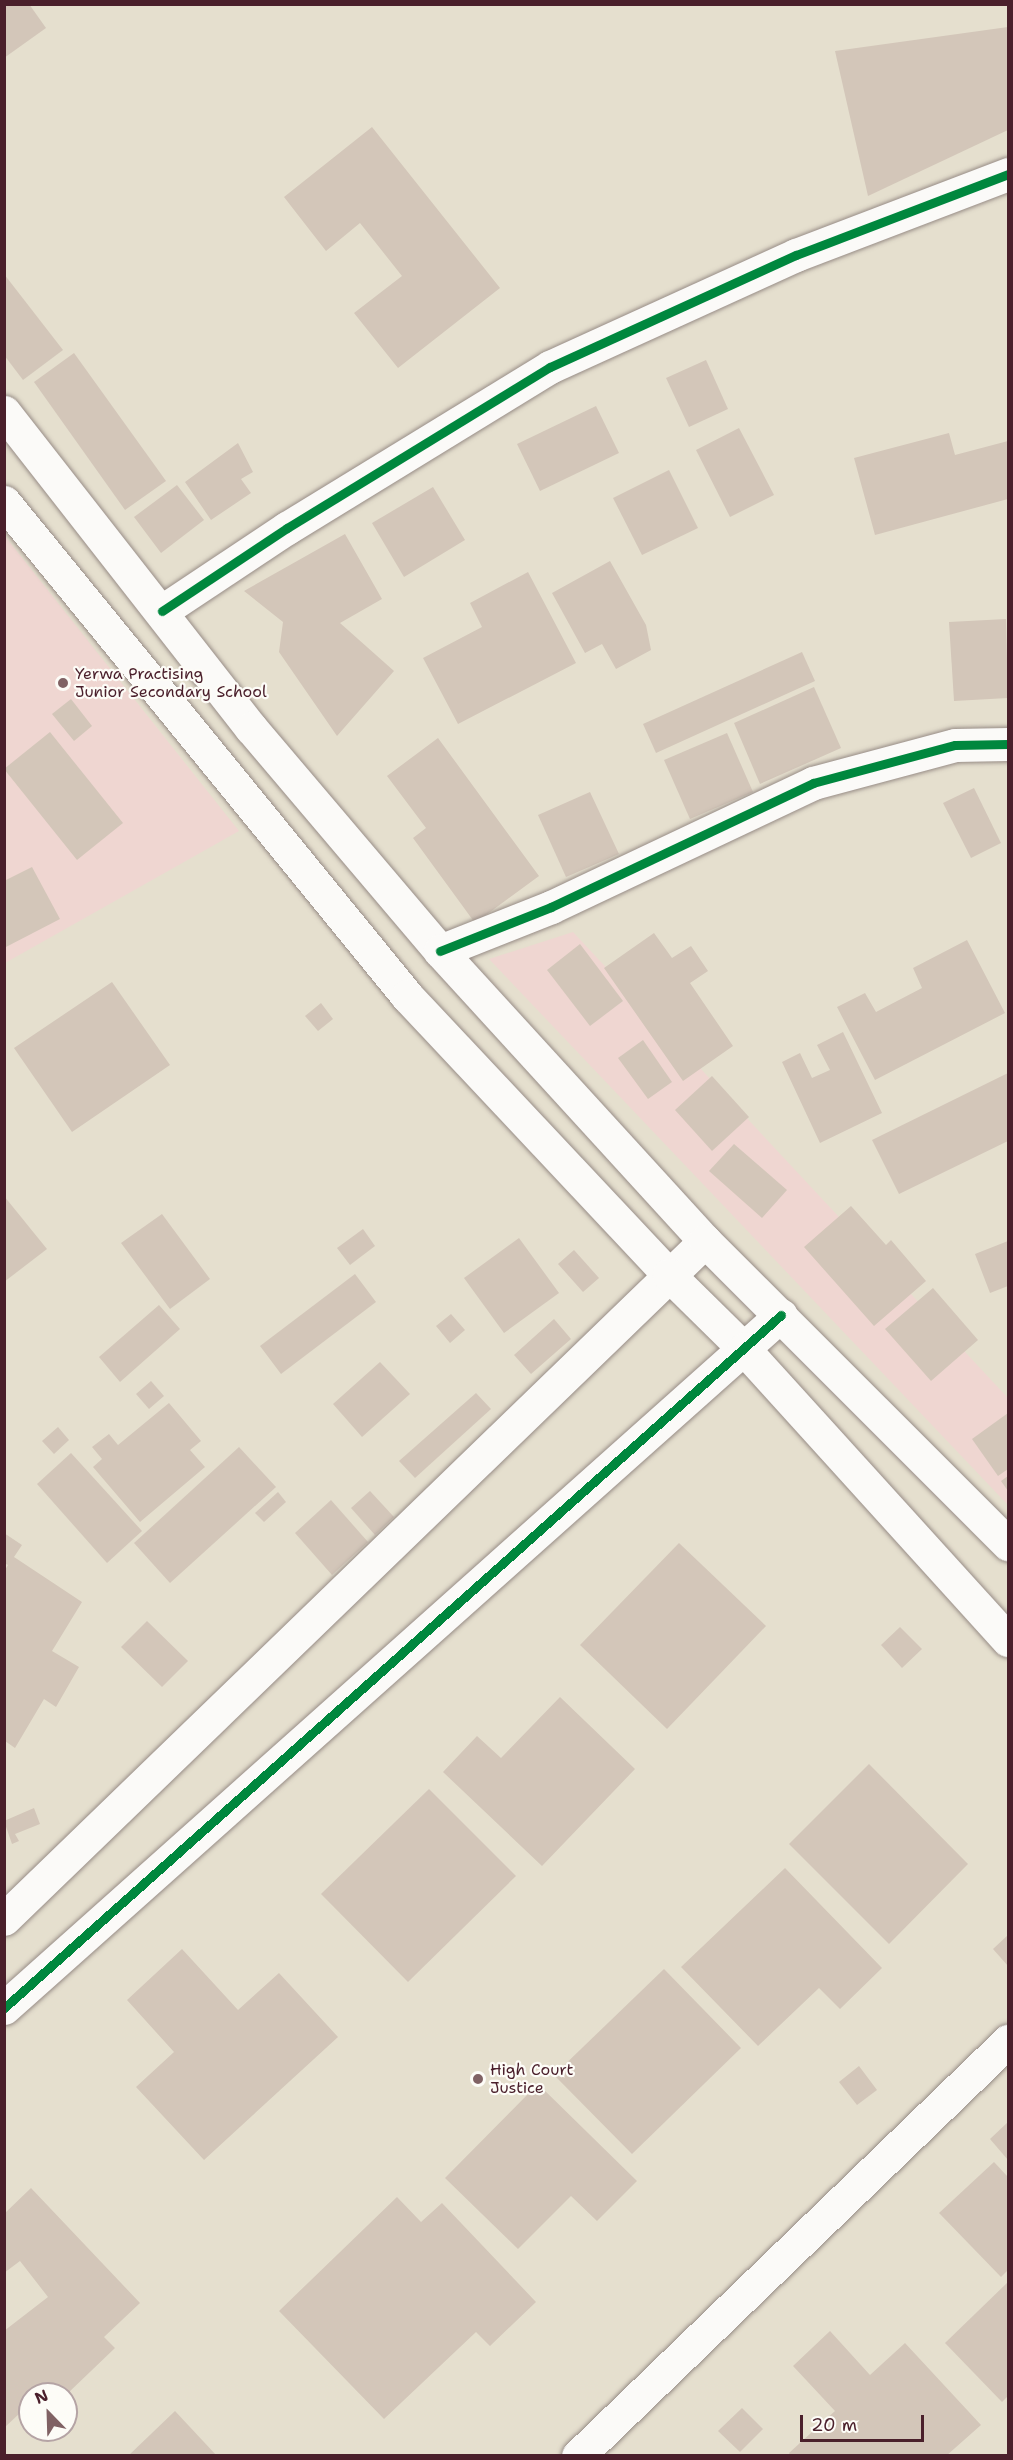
<!DOCTYPE html>
<style>
body{margin:0}
#map{position:relative;width:1013px;height:2460px;overflow:hidden;background:#e5dfce;font-family:"Shantell Sans",sans-serif}
div>[style]{position:absolute}
[style*='--x']{left:calc(var(--x)*1px);top:calc(var(--y)*1px);width:calc(var(--w)*1px);rotate:calc(var(--a)*1deg)}
.built>*{inset:0;background:#efd6d1}
.building>*{inset:0;background:#d3c6b9}
.roads{filter:drop-shadow(0 0 2px #978c86) drop-shadow(0 0 2px #978c86)}
.minor>*{height:33px;margin:-16.5px;padding:0 16.5px;transform-origin:16.5px;border-radius:16.5px;background:#fbfaf8}
.major>*{height:33px;margin:-16.5px;padding:0 16.5px;transform-origin:16.5px;border-radius:16.5px;background:#fbfaf8}
.cycleway>*{height:9px;margin:-4.5px;padding:0 4.5px;transform-origin:4.5px;border-radius:4.5px;background:#00873e}
.dots>*{width:16px;height:16px;translate:-50% -50%;box-sizing:border-box;border:3px solid #fdfcf7;border-radius:50%}
span{translate:-50% -50%;white-space:nowrap;text-align:center;line-height:1.15;-webkit-text-stroke:4.5px #fdfcf7;paint-order:stroke}
.poi-label{font-size:16px;color:#4a1f2b}
.left{translate:0 -50%;text-align:left}
.frame{position:absolute;inset:0;border:6px solid #4a1f2b;pointer-events:none}
.north{position:absolute;left:18px;top:2382px;width:60px;height:60px;box-sizing:border-box;background:#fdfcf7;border:2px solid #b5a4a5;border-radius:50%;rotate:337deg;font-size:16px;font-weight:700;line-height:24px;text-align:center;color:#4a1f2b}
.north::after{content:'';display:block;margin:auto;width:21px;height:27px;background:#806264;clip-path:polygon(50% 0,100% 100%,50% 72%,0 100%)}
.scale{position:absolute;left:800px;top:2415px;width:124px;height:27px;box-sizing:border-box;border:3px solid #4a1f2b;border-top:0;padding-left:8px;font-size:18px;line-height:21px;white-space:nowrap;color:#4a1f2b;-webkit-text-stroke:4px #fdfcf7;paint-order:stroke}
</style>
<div id="map">
<div class="built">
<div style="clip-path:polygon(4px 535px,239px 831px,5px 963px,4px 963px)"></div>
<div style="clip-path:polygon(573px 932px,1008px 1398px,1008px 1505px,489px 959px)"></div>
</div>
<div class="building">
<div style="clip-path:polygon(4px 4px,29px 4px,46px 28px,4px 58px)"></div>
<div style="clip-path:polygon(1008px 27px,1008px 130px,868px 196px,835px 51px)"></div>
<div style="clip-path:polygon(372px 127px,500px 288px,398px 368px,354px 313px,402px 276px,360px 223px,326px 251px,284px 197px)"></div>
<div style="clip-path:polygon(4px 274px,63px 350px,23px 380px,4px 355px)"></div>
<div style="clip-path:polygon(74px 353px,166px 481px,125px 510px,34px 382px)"></div>
<div style="clip-path:polygon(706px 360px,728px 409px,689px 427px,666px 378px)"></div>
<div style="clip-path:polygon(596px 406px,619px 453px,540px 491px,517px 444px)"></div>
<div style="clip-path:polygon(739px 428px,774px 495px,730px 517px,696px 450px)"></div>
<div style="clip-path:polygon(949px 433px,955px 455px,1008px 441px,1008px 499px,875px 535px,854px 458px)"></div>
<div style="clip-path:polygon(238px 443px,253px 472px,241px 479px,251px 493px,211px 520px,185px 482px)"></div>
<div style="clip-path:polygon(669px 470px,698px 528px,642px 555px,613px 498px)"></div>
<div style="clip-path:polygon(177px 485px,204px 520px,161px 553px,134px 517px)"></div>
<div style="clip-path:polygon(433px 487px,465px 540px,404px 577px,372px 523px)"></div>
<div style="clip-path:polygon(345px 534px,382px 599px,340px 623px,394px 671px,337px 736px,279px 652px,283px 622px,244px 591px)"></div>
<div style="clip-path:polygon(610px 561px,646px 625px,651px 650px,616px 669px,602px 644px,585px 653px,552px 593px)"></div>
<div style="clip-path:polygon(528px 572px,576px 663px,458px 724px,423px 658px,482px 627px,470px 603px)"></div>
<div style="clip-path:polygon(1006px 619px,1008px 698px,954px 701px,949px 622px)"></div>
<div style="clip-path:polygon(802px 652px,815px 681px,656px 753px,643px 724px)"></div>
<div style="clip-path:polygon(814px 687px,841px 748px,760px 784px,734px 723px)"></div>
<div style="clip-path:polygon(71px 699px,92px 726px,74px 741px,52px 714px)"></div>
<div style="clip-path:polygon(50px 732px,123px 823px,77px 860px,4px 769px)"></div>
<div style="clip-path:polygon(727px 733px,753px 792px,690px 819px,664px 760px)"></div>
<div style="clip-path:polygon(438px 738px,539px 876px,475px 923px,413px 838px,426px 828px,387px 776px)"></div>
<div style="clip-path:polygon(974px 788px,1001px 843px,971px 858px,943px 803px)"></div>
<div style="clip-path:polygon(590px 792px,619px 854px,566px 877px,538px 815px)"></div>
<div style="clip-path:polygon(32px 867px,60px 919px,4px 948px,4px 881px)"></div>
<div style="clip-path:polygon(654px 933px,672px 958px,691px 946px,708px 971px,690px 983px,733px 1046px,683px 1081px,604px 968px)"></div>
<div style="clip-path:polygon(967px 940px,1005px 1013px,875px 1080px,837px 1007px,865px 993px,876px 1012px,922px 988px,913px 968px)"></div>
<div style="clip-path:polygon(580px 944px,623px 1001px,590px 1026px,547px 970px)"></div>
<div style="clip-path:polygon(112px 982px,170px 1065px,72px 1132px,14px 1048px)"></div>
<div style="clip-path:polygon(321px 1003px,333px 1019px,318px 1031px,305px 1016px)"></div>
<div style="clip-path:polygon(843px 1032px,882px 1113px,820px 1143px,782px 1062px,800px 1053px,812px 1078px,830px 1070px,817px 1045px)"></div>
<div style="clip-path:polygon(643px 1040px,672px 1082px,648px 1099px,618px 1058px)"></div>
<div style="clip-path:polygon(1008px 1073px,1008px 1141px,899px 1194px,872px 1140px)"></div>
<div style="clip-path:polygon(712px 1076px,749px 1117px,712px 1151px,675px 1110px)"></div>
<div style="clip-path:polygon(734px 1144px,787px 1190px,762px 1218px,709px 1171px)"></div>
<div style="clip-path:polygon(4px 1196px,47px 1249px,4px 1282px)"></div>
<div style="clip-path:polygon(851px 1206px,886px 1245px,891px 1240px,926px 1281px,874px 1326px,804px 1247px)"></div>
<div style="clip-path:polygon(162px 1214px,210px 1279px,170px 1309px,121px 1243px)"></div>
<div style="clip-path:polygon(363px 1229px,375px 1246px,350px 1265px,337px 1248px)"></div>
<div style="clip-path:polygon(519px 1238px,559px 1293px,504px 1333px,464px 1278px)"></div>
<div style="clip-path:polygon(1008px 1241px,1008px 1286px,990px 1293px,975px 1254px)"></div>
<div style="clip-path:polygon(574px 1250px,599px 1278px,583px 1292px,558px 1264px)"></div>
<div style="clip-path:polygon(355px 1274px,376px 1302px,281px 1374px,260px 1346px)"></div>
<div style="clip-path:polygon(933px 1288px,978px 1340px,931px 1381px,885px 1329px)"></div>
<div style="clip-path:polygon(159px 1305px,180px 1329px,120px 1382px,99px 1357px)"></div>
<div style="clip-path:polygon(451px 1314px,465px 1330px,450px 1343px,436px 1326px)"></div>
<div style="clip-path:polygon(554px 1319px,571px 1339px,531px 1374px,514px 1355px)"></div>
<div style="clip-path:polygon(380px 1362px,410px 1394px,362px 1437px,333px 1404px)"></div>
<div style="clip-path:polygon(151px 1381px,164px 1396px,149px 1409px,136px 1394px)"></div>
<div style="clip-path:polygon(476px 1393px,491px 1409px,415px 1478px,399px 1461px)"></div>
<div style="clip-path:polygon(169px 1403px,201px 1441px,190px 1450px,205px 1467px,140px 1522px,93px 1467px,102px 1459px,92px 1447px,109px 1434px,118px 1445px)"></div>
<div style="clip-path:polygon(1008px 1413px,1008px 1469px,998px 1476px,972px 1439px)"></div>
<div style="clip-path:polygon(58px 1427px,69px 1440px,54px 1454px,42px 1441px)"></div>
<div style="clip-path:polygon(239px 1447px,276px 1487px,170px 1583px,134px 1543px)"></div>
<div style="clip-path:polygon(71px 1453px,142px 1531px,107px 1563px,37px 1484px)"></div>
<div style="clip-path:polygon(1008px 1476px,1008px 1491px,1001px 1481px)"></div>
<div style="clip-path:polygon(370px 1491px,394px 1517px,375px 1535px,351px 1508px)"></div>
<div style="clip-path:polygon(278px 1492px,286px 1502px,264px 1522px,255px 1513px)"></div>
<div style="clip-path:polygon(331px 1500px,368px 1542px,332px 1575px,295px 1533px)"></div>
<div style="clip-path:polygon(4px 1533px,22px 1545px,14px 1557px,82px 1602px,52px 1651px,79px 1667px,56px 1707px,44px 1699px,15px 1748px,5px 1741px,5px 1570px,8px 1565px,4px 1563px)"></div>
<div style="clip-path:polygon(679px 1543px,766px 1626px,667px 1729px,580px 1645px)"></div>
<div style="clip-path:polygon(147px 1621px,188px 1661px,162px 1687px,121px 1647px)"></div>
<div style="clip-path:polygon(900px 1627px,922px 1649px,902px 1668px,881px 1645px)"></div>
<div style="clip-path:polygon(560px 1697px,635px 1769px,542px 1866px,443px 1772px,477px 1736px,501px 1758px)"></div>
<div style="clip-path:polygon(869px 1764px,968px 1864px,889px 1944px,789px 1844px)"></div>
<div style="clip-path:polygon(429px 1789px,516px 1876px,408px 1982px,321px 1894px)"></div>
<div style="clip-path:polygon(34px 1808px,40px 1824px,15px 1834px,19px 1841px,12px 1844px,4px 1821px)"></div>
<div style="clip-path:polygon(785px 1868px,882px 1968px,840px 2009px,819px 1988px,758px 2046px,681px 1967px)"></div>
<div style="clip-path:polygon(1008px 1935px,1008px 1966px,993px 1949px)"></div>
<div style="clip-path:polygon(182px 1949px,238px 2010px,279px 1973px,338px 2037px,204px 2160px,136px 2087px,174px 2052px,127px 2000px)"></div>
<div style="clip-path:polygon(664px 1969px,741px 2048px,632px 2154px,554px 2075px)"></div>
<div style="clip-path:polygon(859px 2066px,877px 2090px,857px 2105px,839px 2082px)"></div>
<div style="clip-path:polygon(538px 2084px,637px 2181px,597px 2221px,571px 2196px,518px 2249px,445px 2178px)"></div>
<div style="clip-path:polygon(1008px 2122px,1008px 2160px,990px 2139px)"></div>
<div style="clip-path:polygon(994px 2162px,1008px 2177px,1008px 2270px,1001px 2277px,939px 2213px)"></div>
<div style="clip-path:polygon(31px 2188px,140px 2303px,104px 2337px,115px 2348px,67px 2394px,30px 2394px,30px 2421px,21px 2412px,4px 2428px,4px 2331px,48px 2297px,20px 2261px,4px 2273px,4px 2214px)"></div>
<div style="clip-path:polygon(397px 2197px,421px 2222px,442px 2203px,536px 2302px,490px 2346px,476px 2332px,384px 2419px,279px 2311px)"></div>
<div style="clip-path:polygon(1008px 2282px,1008px 2396px,1002px 2402px,945px 2343px)"></div>
<div style="clip-path:polygon(830px 2331px,870px 2375px,905px 2343px,981px 2425px,946px 2456px,791px 2456px,789px 2453px,835px 2411px,793px 2366px)"></div>
<div style="clip-path:polygon(66px 2396px,78px 2409px,66px 2420px)"></div>
<div style="clip-path:polygon(742px 2408px,763px 2429px,740px 2452px,718px 2431px)"></div>
<div style="clip-path:polygon(175px 2411px,217px 2456px,128px 2456px)"></div>
<div style="clip-path:polygon(39px 2430px,56px 2430px,47px 2439px)"></div>
</div>
<div class="roads">
<div class="minor">
<div style="--x:162;--y:611;--w:150;--a:-33.6"></div>
<div style="--x:287;--y:528;--w:308;--a:-31.5"></div>
<div style="--x:550;--y:367;--w:270;--a:-24.5"></div>
<div style="--x:796;--y:255;--w:227;--a:-20.9"></div>
<div style="--x:440;--y:951;--w:119;--a:-21.6"></div>
<div style="--x:551;--y:907;--w:290;--a:-25.3"></div>
<div style="--x:813;--y:783;--w:147;--a:-15"></div>
<div style="--x:955;--y:745;--w:53;--a:-1.1"></div>
<div style="--x:4;--y:1919;--w:975;--a:-44.04"></div>
<div style="--x:4;--y:2008;--w:1041;--a:-41.73"></div>
<div style="--x:578;--y:2456;--w:598;--a:-43.98"></div>
</div>
<div class="major">
<div style="--x:4;--y:412;--w:401;--a:52"></div>
<div style="--x:251;--y:728;--w:292;--a:49.7"></div>
<div style="--x:440;--y:951;--w:393;--a:47.6"></div>
<div style="--x:705;--y:1241;--w:429;--a:45"></div>
<div style="--x:4;--y:502;--w:638;--a:50.79"></div>
<div style="--x:407;--y:996;--w:383;--a:46.8"></div>
<div style="--x:669;--y:1275;--w:105;--a:44.6"></div>
<div style="--x:744;--y:1349;--w:393;--a:47.8"></div>
</div>
</div>
<div class="cycleway">
<div style="--x:162;--y:611;--w:150;--a:-33.6"></div>
<div style="--x:287;--y:528;--w:308;--a:-31.5"></div>
<div style="--x:550;--y:367;--w:270;--a:-24.5"></div>
<div style="--x:796;--y:255;--w:227;--a:-20.9"></div>
<div style="--x:440;--y:951;--w:119;--a:-21.6"></div>
<div style="--x:551;--y:907;--w:290;--a:-25.3"></div>
<div style="--x:813;--y:783;--w:147;--a:-15"></div>
<div style="--x:955;--y:745;--w:53;--a:-1.1"></div>
<div style="--x:4;--y:2008;--w:1041;--a:-41.73"></div>
</div>
<div class="dots">
<div style="left:63px;top:683px;background:#806264"></div>
<div style="left:478px;top:2079px;background:#806264"></div>
</div>
<div class="poi-label">
<span class="left" style="left:75px;top:683px">Yerwa Practising<br>Junior Secondary School</span>
<span class="left" style="left:490px;top:2079px">High Court<br>Justice</span>
</div>
<div class="frame"></div>
<div class="north">N</div>
<div class="scale">20 m</div>
</div>
